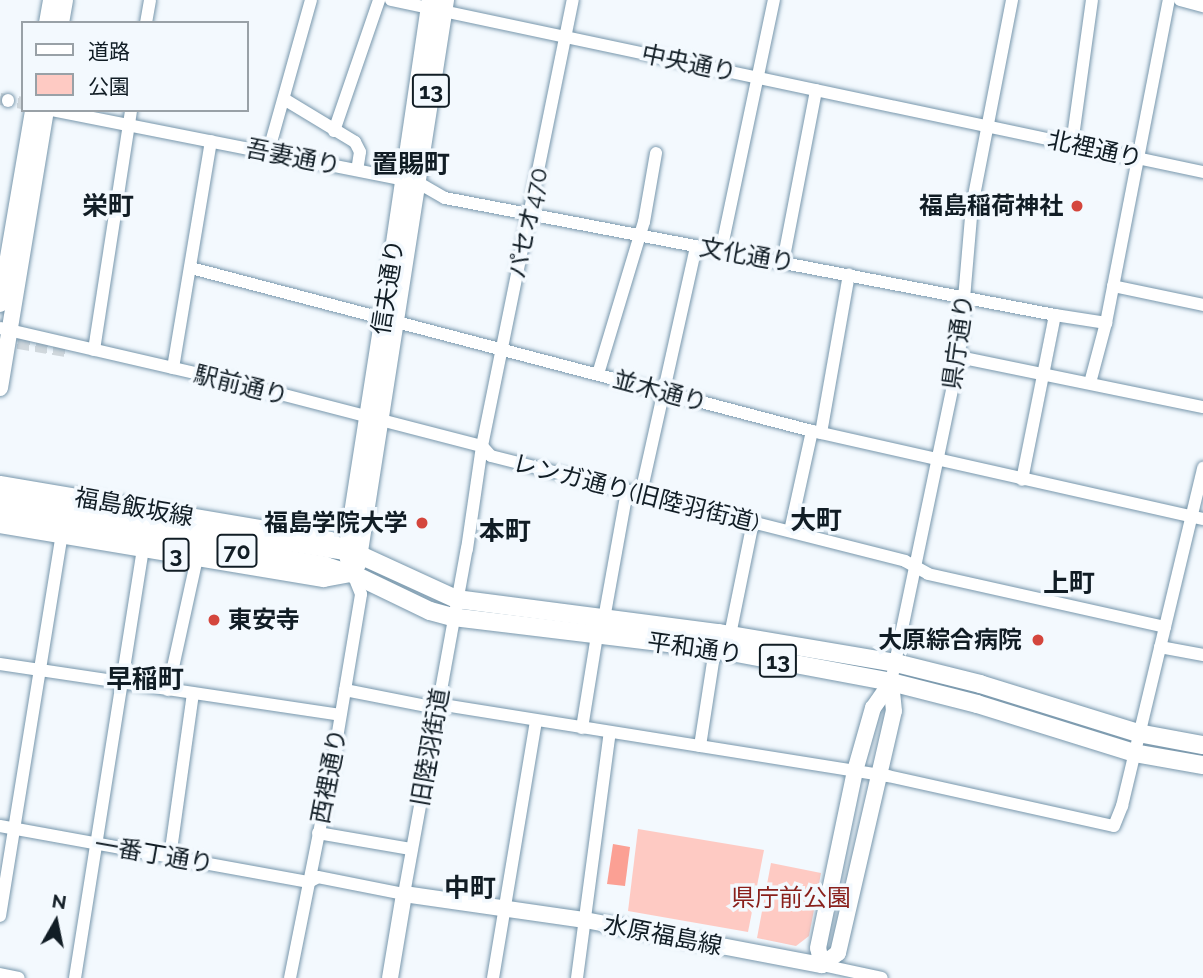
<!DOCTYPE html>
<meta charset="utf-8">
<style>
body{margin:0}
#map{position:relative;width:1203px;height:978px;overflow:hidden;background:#f3f9fe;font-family:Raleway,"Noto Sans JP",sans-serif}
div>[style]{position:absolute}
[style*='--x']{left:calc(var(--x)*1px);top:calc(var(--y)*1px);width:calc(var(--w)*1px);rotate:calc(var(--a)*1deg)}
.green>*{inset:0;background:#fecac3}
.forest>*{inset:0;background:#fba094}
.minor-tunnel>*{height:12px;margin-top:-6px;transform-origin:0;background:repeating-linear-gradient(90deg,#d1d8dd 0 12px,transparent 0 18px)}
.roads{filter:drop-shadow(0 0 2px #7897ac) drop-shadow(0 0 2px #7897ac)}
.minor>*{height:12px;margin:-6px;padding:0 6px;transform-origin:6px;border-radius:6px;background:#fff}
.major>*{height:16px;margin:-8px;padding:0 8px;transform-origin:8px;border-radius:8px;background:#fff}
.highway>*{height:18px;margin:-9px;padding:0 9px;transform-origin:9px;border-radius:9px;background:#fff}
.dots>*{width:19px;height:19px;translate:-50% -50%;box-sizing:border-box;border:4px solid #f3f9fe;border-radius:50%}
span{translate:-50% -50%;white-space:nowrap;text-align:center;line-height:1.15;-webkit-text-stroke:7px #f3f9fe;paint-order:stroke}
.shield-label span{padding:2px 5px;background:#f3f9fe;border:2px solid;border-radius:5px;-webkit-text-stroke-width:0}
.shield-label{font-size:23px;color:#111d25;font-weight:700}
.street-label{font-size:24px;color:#111d25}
.poi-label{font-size:24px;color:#111d25;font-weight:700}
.right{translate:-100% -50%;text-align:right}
.left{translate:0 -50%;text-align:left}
.park-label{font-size:24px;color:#891f1b}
.neighbourhood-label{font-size:26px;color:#111d25;font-weight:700}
.legend{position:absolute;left:21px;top:21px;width:228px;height:91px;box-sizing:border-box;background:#f3f9fe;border:2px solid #99a1a7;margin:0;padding:9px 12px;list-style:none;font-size:21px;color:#111d25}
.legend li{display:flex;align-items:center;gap:14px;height:35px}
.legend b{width:35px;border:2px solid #99a1a7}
.north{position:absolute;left:21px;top:887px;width:70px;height:70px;-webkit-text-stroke:5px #f3f9fe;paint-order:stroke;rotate:9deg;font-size:19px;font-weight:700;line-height:28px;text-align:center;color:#111d25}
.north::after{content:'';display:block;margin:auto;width:24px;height:32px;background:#111d25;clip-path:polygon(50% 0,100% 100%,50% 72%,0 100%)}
</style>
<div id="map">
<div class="green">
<div style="clip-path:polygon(638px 829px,764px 850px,748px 932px,628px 911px)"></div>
<div style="clip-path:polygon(771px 863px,821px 873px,809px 936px,796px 946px,757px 938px)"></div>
</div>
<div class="forest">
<div style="clip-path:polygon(613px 844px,630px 847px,625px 886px,607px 884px)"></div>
</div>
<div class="minor-tunnel">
<div style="--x:0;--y:99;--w:23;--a:10"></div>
<div style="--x:0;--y:340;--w:67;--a:9.5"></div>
</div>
<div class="roads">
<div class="minor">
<div style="--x:391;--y:0;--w:830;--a:11.96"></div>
<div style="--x:1180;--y:0;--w:24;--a:15"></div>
<div style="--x:146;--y:23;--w:23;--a:-80"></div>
<div style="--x:284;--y:99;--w:83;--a:31.2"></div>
<div style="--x:355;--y:142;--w:11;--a:63"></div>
<div style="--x:360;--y:152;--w:18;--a:99"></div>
<div style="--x:8;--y:101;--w:1;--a:-90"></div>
<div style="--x:52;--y:110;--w:372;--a:11.2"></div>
<div style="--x:417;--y:182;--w:32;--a:30"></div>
<div style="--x:445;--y:198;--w:621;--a:10.86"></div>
<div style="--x:1055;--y:315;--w:168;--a:101.3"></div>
<div style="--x:334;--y:131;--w:139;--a:-71"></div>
<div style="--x:1072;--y:144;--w:145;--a:-82.1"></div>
<div style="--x:268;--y:153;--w:159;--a:-74.3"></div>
<div style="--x:721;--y:251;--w:257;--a:-78.1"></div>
<div style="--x:783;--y:262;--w:175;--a:-79.1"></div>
<div style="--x:191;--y:268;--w:642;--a:14.71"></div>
<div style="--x:812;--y:431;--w:401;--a:12.7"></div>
<div style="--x:1113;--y:286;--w:92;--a:11.9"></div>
<div style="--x:1055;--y:315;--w:52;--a:8.9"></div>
<div style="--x:0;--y:328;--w:240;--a:13"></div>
<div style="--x:234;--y:382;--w:256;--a:14.5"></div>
<div style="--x:94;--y:350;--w:243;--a:-81.2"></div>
<div style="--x:959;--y:357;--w:249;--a:11.6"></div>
<div style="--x:173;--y:368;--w:230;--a:-80.5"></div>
<div style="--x:598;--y:374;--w:159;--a:-73.2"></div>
<div style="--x:644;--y:222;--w:70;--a:-80.1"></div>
<div style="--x:1090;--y:383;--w:62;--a:-75.1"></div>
<div style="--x:1106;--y:323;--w:329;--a:-79"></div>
<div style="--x:821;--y:433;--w:161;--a:-80"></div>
<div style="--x:482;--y:446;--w:13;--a:48"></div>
<div style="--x:491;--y:456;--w:427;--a:14.2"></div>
<div style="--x:905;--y:561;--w:26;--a:29"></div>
<div style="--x:928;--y:574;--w:243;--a:12.6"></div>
<div style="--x:641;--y:493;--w:253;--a:-77.4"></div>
<div style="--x:790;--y:531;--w:102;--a:-77.6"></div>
<div style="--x:604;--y:619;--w:130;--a:-79.8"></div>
<div style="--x:730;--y:635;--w:115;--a:-78.5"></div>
<div style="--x:1160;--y:647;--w:44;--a:10.5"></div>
<div style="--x:0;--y:664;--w:344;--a:8.5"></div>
<div style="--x:891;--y:682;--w:332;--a:-78.2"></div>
<div style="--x:959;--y:357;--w:152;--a:-85.1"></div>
<div style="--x:972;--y:206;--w:210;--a:-79"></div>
<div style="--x:168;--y:690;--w:135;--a:-77.6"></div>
<div style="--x:345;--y:690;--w:94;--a:11.1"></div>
<div style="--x:438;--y:704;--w:456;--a:9.1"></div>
<div style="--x:888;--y:776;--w:231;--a:12.5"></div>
<div style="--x:1114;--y:826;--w:22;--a:-68"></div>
<div style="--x:1122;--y:806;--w:348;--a:-76.5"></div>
<div style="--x:582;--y:728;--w:94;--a:-80.8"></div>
<div style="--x:700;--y:746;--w:98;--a:-81.2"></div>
<div style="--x:0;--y:826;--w:314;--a:10.3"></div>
<div style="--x:318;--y:833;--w:94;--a:9.8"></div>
<div style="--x:170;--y:857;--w:165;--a:-82"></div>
<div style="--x:309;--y:882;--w:10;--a:-29"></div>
<div style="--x:318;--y:877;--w:88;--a:11.2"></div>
<div style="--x:404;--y:894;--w:351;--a:-79.7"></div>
<div style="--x:467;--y:549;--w:104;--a:-81.7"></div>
<div style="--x:482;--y:446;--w:455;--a:-78.5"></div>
<div style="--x:0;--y:916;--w:386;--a:-80.8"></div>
<div style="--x:822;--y:965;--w:61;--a:12.2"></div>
<div style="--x:0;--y:974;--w:19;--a:12"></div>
<div style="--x:75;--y:978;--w:434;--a:-81"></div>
<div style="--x:290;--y:978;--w:220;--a:-78.7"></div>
<div style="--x:333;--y:762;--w:170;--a:-80.5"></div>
<div style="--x:361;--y:594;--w:22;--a:-112"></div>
<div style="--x:493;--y:978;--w:261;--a:-80.5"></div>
<div style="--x:577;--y:978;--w:248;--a:-82.4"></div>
</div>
<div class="major">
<div style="--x:47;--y:23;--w:23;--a:-80"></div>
<div style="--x:61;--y:23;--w:23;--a:-80"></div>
<div style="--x:0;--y:304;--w:197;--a:-80.3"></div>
<div style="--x:0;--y:388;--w:282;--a:-80.6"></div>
<div style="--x:0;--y:484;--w:335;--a:9.6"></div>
<div style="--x:330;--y:540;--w:20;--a:37"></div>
<div style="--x:0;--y:498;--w:361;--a:8.9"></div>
<div style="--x:0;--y:512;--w:330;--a:9.2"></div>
<div style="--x:326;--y:565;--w:28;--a:18"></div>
<div style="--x:0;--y:525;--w:328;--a:9.5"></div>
<div style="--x:324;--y:579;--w:26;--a:-11"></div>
<div style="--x:822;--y:965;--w:20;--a:-37"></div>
<div style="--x:838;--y:953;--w:248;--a:-77"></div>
<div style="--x:894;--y:711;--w:29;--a:-96"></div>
<div style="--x:822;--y:965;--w:17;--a:-103"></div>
<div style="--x:818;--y:948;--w:181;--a:-78.2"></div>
<div style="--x:855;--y:771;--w:66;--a:-74.1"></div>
<div style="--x:873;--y:708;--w:32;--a:-55"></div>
<div style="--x:390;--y:978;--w:85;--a:-80.5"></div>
<div style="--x:404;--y:894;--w:183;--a:8.2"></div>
<div style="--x:585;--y:920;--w:241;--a:10.8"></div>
</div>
<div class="highway">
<div style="--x:391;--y:270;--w:273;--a:-81.6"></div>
<div style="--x:360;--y:555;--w:106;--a:24.6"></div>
<div style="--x:456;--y:599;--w:265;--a:7.4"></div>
<div style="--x:719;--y:633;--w:180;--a:9.6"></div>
<div style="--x:896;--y:663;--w:87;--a:14"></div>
<div style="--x:980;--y:684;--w:165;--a:17.2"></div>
<div style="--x:1138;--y:733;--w:66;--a:10.5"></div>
<div style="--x:357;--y:564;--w:571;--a:-81.13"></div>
<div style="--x:353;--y:574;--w:85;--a:25.7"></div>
<div style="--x:430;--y:611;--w:23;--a:15"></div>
<div style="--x:452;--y:617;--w:265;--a:6.9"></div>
<div style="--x:715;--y:649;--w:179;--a:10.6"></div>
<div style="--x:891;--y:682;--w:89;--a:14.3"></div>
<div style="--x:977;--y:704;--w:164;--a:17.3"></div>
<div style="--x:1134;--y:753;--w:70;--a:9.9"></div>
<div style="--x:353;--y:574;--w:23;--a:-105"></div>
<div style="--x:347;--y:552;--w:240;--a:-81.1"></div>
</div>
</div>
<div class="dots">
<div style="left:1077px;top:206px;background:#d4463d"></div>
<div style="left:422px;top:523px;background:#d4463d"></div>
<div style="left:214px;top:620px;background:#d4463d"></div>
<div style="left:1038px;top:640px;background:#d4463d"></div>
</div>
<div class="shield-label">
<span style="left:431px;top:91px">13</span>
<span style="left:237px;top:551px">70</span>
<span style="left:176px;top:555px">3</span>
<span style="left:778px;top:661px">13</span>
</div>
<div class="street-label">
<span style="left:689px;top:63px;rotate:12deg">中央通り</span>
<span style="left:1095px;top:149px;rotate:12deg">北裡通り</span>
<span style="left:293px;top:157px;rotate:11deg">吾妻通り</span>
<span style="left:528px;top:223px;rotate:-78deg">パセオ470</span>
<span style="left:747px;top:255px;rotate:10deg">文化通り</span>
<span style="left:388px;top:287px;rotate:-81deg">信夫通り</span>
<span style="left:958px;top:342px;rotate:-82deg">県庁通り</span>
<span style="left:241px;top:385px;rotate:14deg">駅前通り</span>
<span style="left:660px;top:391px;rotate:15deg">並木通り</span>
<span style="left:636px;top:493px;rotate:14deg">レンガ通り(旧陸羽街道)</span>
<span style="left:134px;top:507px;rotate:10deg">福島飯坂線</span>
<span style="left:695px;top:648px;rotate:8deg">平和通り</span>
<span style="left:430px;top:747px;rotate:-80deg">旧陸羽街道</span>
<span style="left:329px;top:776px;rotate:-79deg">西裡通り</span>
<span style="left:154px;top:854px;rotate:10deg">一番丁通り</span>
<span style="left:663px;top:935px;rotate:11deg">水原福島線</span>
</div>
<div class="poi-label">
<span class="right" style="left:1063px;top:206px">福島稲荷神社</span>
<span class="right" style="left:408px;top:523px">福島学院大学</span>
<span class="left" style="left:228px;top:620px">東安寺</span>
<span class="right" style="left:1022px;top:640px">大原綜合病院</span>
</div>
<div class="park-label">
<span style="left:791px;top:898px">県庁前公園</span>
</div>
<div class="neighbourhood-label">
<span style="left:411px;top:165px">置賜町</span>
<span style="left:108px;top:207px">栄町</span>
<span style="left:816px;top:521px">大町</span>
<span style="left:505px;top:532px">本町</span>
<span style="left:1069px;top:584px">上町</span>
<span style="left:145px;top:680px">早稲町</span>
<span style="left:470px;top:889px">中町</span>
</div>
<ul class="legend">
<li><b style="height:9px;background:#fff"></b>道路</li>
<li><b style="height:19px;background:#fecac3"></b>公園</li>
</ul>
<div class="north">N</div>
</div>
